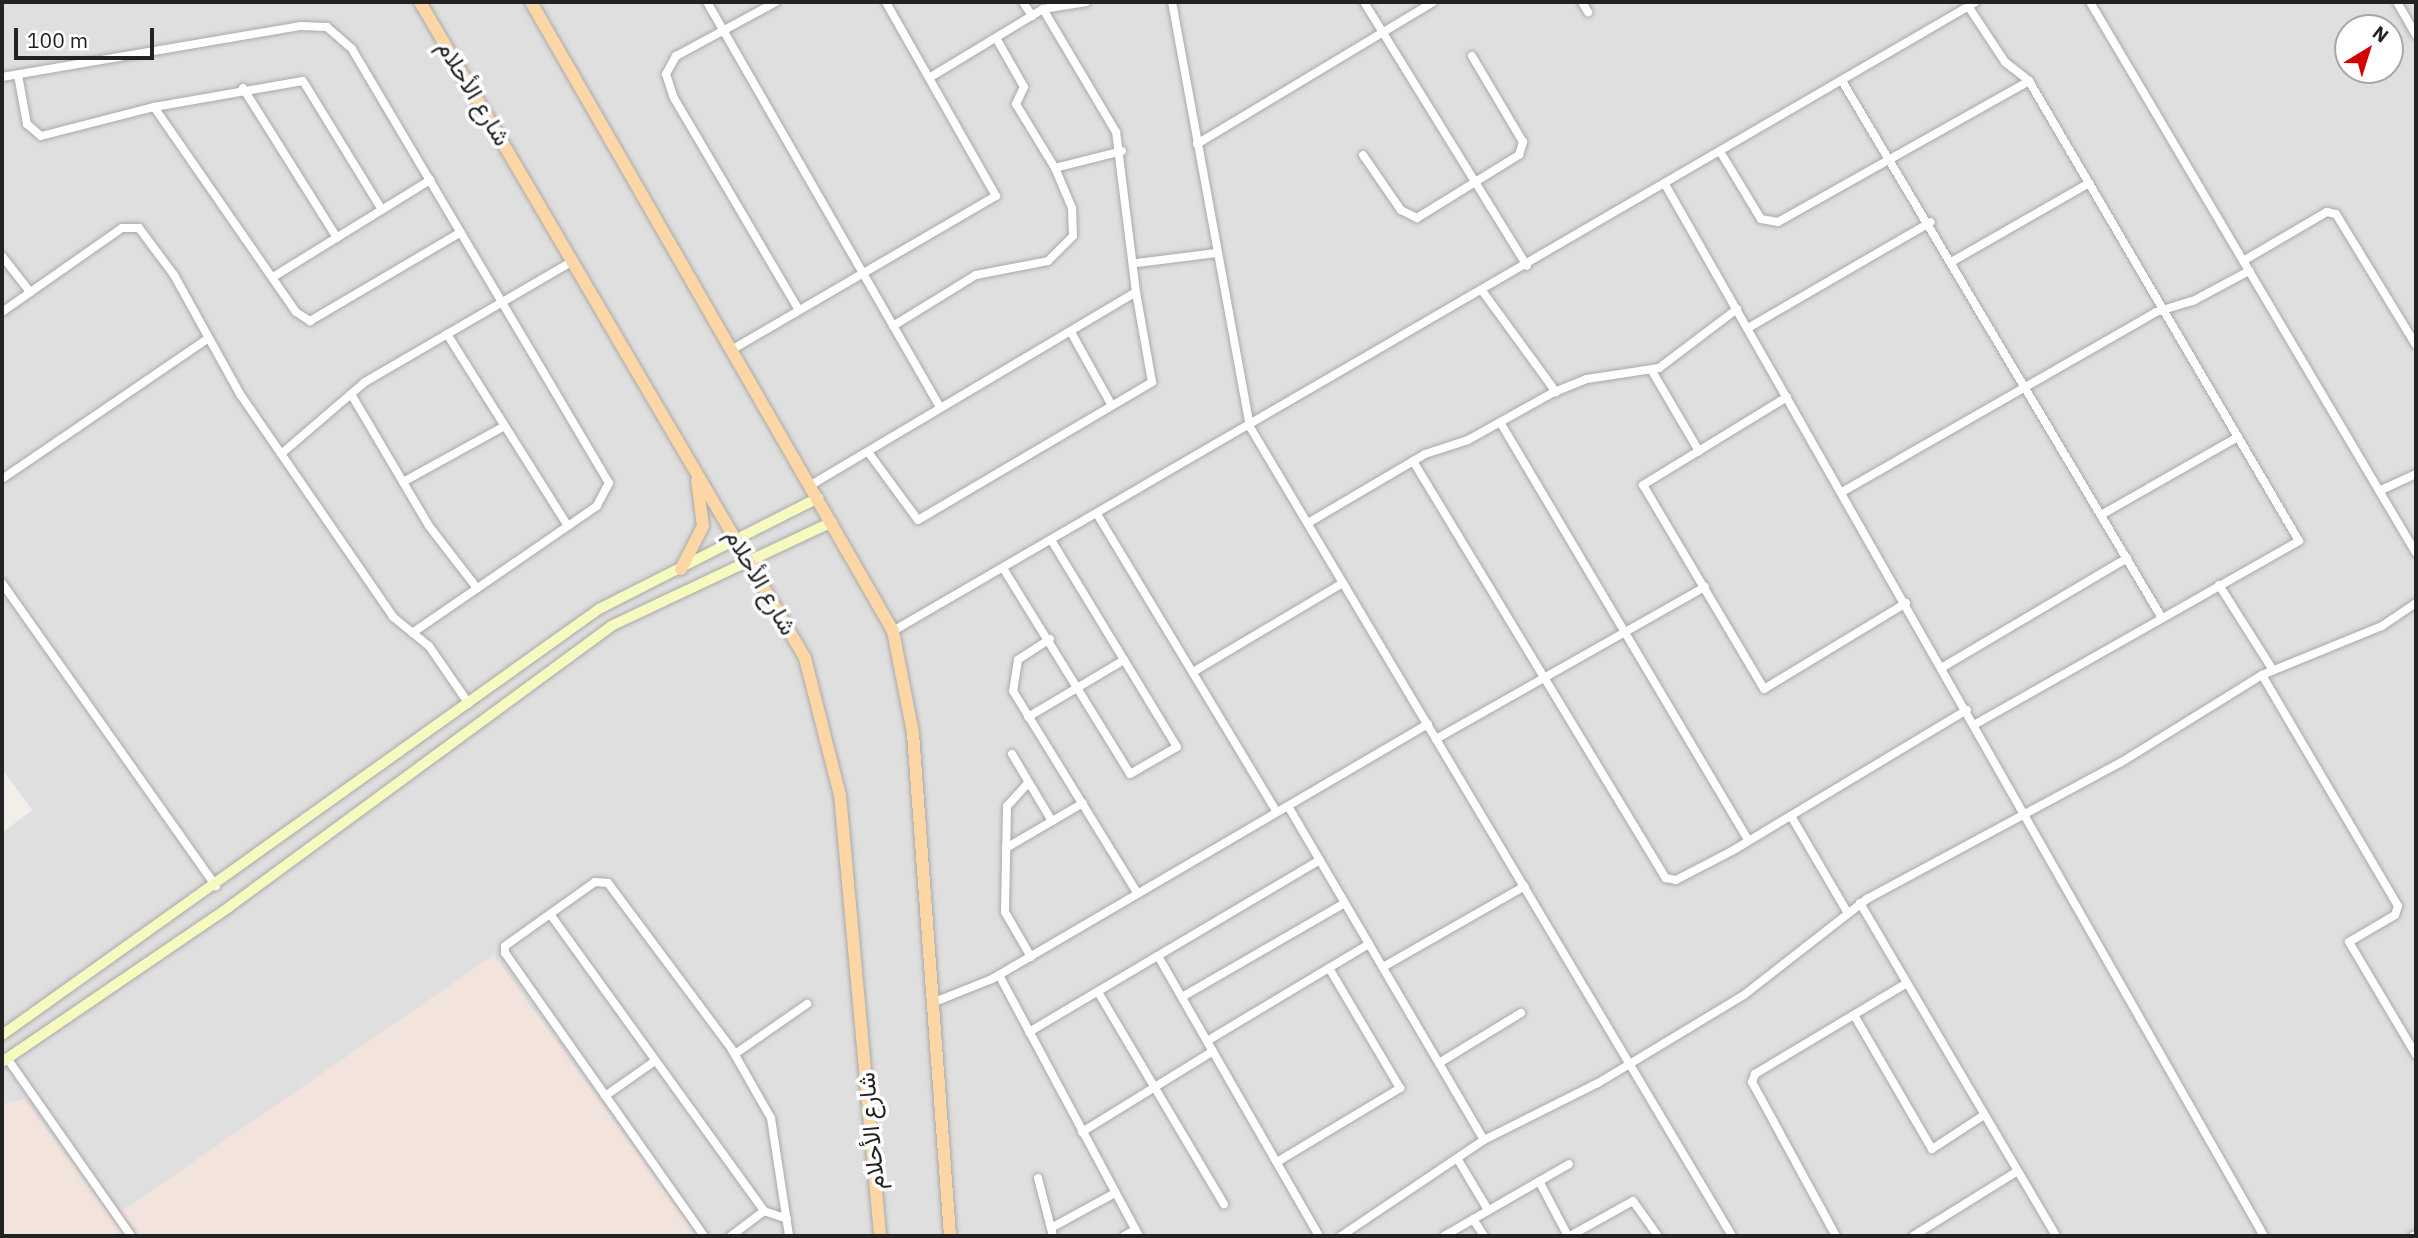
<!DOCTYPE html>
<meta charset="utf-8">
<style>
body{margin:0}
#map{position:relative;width:2418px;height:1238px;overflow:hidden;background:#f2efe9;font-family:"IBM Plex Sans",Vazirmatn,sans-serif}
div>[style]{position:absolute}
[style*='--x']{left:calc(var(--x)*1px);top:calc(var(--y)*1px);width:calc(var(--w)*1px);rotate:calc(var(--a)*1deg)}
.residential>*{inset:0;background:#e0dfdf}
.military>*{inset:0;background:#f3e3dd}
.roads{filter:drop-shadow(0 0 2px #a9a9a9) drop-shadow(0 0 2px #a9a9a9)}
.street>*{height:8px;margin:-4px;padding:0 4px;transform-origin:4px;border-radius:4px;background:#fff}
.secondary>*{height:10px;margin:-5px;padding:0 5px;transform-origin:5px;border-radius:5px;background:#f7fabf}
.primary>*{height:12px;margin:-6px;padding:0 6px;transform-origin:6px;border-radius:6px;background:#fcd6a4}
span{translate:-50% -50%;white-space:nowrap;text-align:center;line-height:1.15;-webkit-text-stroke:7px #fff;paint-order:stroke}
.street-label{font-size:24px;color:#222}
.frame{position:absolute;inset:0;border:4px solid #222;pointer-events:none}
.north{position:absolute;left:2334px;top:14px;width:70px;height:70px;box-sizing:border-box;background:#fff;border:2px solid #a7a7a7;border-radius:50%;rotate:38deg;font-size:19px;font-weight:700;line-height:28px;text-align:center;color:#222}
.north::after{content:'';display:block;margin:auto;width:24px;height:32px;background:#d40000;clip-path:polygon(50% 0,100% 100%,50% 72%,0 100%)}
.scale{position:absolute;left:14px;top:28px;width:140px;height:32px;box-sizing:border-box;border:4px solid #222;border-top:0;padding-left:9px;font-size:21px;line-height:24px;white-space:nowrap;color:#222;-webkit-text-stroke:5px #fff;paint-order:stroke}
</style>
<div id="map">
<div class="residential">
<div style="clip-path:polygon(evenodd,2px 2px,2416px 2px,2416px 1236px,2px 1236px,2px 833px,32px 810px,2px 769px,2px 2px,2348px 28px,2390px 28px,2390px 70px,2348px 70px,2348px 28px)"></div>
</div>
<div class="military">
<div style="clip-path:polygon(494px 955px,697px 1236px,2px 1236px,2px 1104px,24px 1099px,112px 1218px)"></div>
</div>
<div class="roads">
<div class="street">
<div style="--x:707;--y:2;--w:467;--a:60.1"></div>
<div style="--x:776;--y:2;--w:114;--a:151.6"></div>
<div style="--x:676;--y:56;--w:21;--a:119"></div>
<div style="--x:666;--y:74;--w:25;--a:72"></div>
<div style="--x:674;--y:98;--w:246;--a:59.5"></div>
<div style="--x:1023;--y:2;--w:17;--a:57"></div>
<div style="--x:1172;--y:2;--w:432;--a:79.6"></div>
<div style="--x:1250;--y:427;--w:942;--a:59.21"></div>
<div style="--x:1364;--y:2;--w:310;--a:58.3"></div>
<div style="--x:1582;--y:2;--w:12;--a:59"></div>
<div style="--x:2090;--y:2;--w:640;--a:59.39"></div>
<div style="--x:2397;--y:2;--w:38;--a:60"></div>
<div style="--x:1968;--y:6;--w:67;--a:56.5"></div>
<div style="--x:2005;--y:62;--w:31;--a:38"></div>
<div style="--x:2029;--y:81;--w:533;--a:59.59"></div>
<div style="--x:2299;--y:541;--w:372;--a:150.5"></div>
<div style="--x:18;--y:75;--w:50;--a:79.6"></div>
<div style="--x:27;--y:124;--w:18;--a:41"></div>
<div style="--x:41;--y:136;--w:117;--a:-14.4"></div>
<div style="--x:154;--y:107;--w:151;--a:-9.9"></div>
<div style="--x:303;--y:81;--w:151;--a:58.5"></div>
<div style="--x:2;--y:77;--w:302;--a:-9.7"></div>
<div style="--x:300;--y:26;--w:27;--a:2"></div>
<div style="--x:327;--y:27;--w:33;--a:41"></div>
<div style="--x:352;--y:49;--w:504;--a:59.37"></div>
<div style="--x:609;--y:483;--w:26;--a:118"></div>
<div style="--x:597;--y:506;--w:224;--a:145.5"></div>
<div style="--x:929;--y:78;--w:133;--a:-31.2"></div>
<div style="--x:1043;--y:9;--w:44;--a:-9.2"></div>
<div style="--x:1842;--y:81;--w:625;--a:59.21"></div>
<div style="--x:243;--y:88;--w:177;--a:57.9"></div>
<div style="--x:154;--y:107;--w:249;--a:55.3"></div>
<div style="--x:296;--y:312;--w:17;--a:33"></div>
<div style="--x:310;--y:321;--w:175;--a:-30.5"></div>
<div style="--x:1197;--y:144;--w:275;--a:-31"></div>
<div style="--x:1721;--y:153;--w:77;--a:58.8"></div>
<div style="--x:1761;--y:219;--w:17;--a:10"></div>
<div style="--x:1778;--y:222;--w:288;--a:-29.3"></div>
<div style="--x:1363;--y:155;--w:67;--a:55.4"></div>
<div style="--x:1401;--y:210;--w:18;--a:27"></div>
<div style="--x:1417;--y:218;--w:120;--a:-31.7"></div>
<div style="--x:1519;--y:155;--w:14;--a:-73"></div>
<div style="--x:1523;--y:142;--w:100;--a:-120.7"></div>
<div style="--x:1055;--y:168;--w:69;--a:-14.2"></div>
<div style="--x:1666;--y:186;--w:1208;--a:60.34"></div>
<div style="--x:2;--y:256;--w:46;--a:52.1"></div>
<div style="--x:1953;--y:261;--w:157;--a:-29.8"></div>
<div style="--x:2243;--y:261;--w:97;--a:-30.3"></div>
<div style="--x:2327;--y:212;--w:9;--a:13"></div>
<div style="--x:2336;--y:214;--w:153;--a:58.6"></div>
<div style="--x:1137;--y:263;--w:80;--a:-7.2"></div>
<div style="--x:273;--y:277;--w:185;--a:-31.7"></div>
<div style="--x:1483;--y:292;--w:124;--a:53.9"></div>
<div style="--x:2;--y:312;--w:146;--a:-35"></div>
<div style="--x:122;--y:228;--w:17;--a:0"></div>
<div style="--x:139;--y:228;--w:59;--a:53.3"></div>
<div style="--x:174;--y:275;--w:136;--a:61"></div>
<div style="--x:240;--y:394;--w:270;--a:55.5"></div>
<div style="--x:393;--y:617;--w:46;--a:38.9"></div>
<div style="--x:429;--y:646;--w:70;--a:55.4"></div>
<div style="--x:893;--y:326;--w:97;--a:-31.6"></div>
<div style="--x:976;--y:275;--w:73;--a:-11"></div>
<div style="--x:1048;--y:261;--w:35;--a:-45"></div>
<div style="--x:1073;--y:236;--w:28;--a:-92"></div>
<div style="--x:1072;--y:208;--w:43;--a:-113"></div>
<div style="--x:1055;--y:168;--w:75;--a:-121.4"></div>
<div style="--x:1016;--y:104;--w:19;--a:-65"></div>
<div style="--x:1024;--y:87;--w:56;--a:-119.7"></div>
<div style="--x:1748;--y:328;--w:211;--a:-30.1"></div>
<div style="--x:447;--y:334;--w:227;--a:57.8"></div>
<div style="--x:1072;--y:334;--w:82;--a:60.9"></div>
<div style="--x:733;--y:349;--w:304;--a:-30.2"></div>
<div style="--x:996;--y:196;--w:223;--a:-119.6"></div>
<div style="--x:1652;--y:371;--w:93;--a:59.6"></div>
<div style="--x:351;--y:394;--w:153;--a:59.4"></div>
<div style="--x:429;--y:526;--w:78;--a:52.3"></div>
<div style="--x:1787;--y:397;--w:169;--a:148.6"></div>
<div style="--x:1643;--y:485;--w:237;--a:59.3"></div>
<div style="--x:1764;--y:689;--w:166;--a:-31.2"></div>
<div style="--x:1500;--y:422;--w:487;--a:59.3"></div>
<div style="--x:868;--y:452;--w:84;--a:53.7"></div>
<div style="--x:918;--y:520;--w:272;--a:-30.5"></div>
<div style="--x:1152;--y:382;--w:91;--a:-100.1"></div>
<div style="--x:281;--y:454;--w:111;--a:-40.6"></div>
<div style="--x:365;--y:382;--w:241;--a:-30.2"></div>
<div style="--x:1413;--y:461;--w:488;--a:58.8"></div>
<div style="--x:1666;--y:878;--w:10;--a:11"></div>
<div style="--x:1676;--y:880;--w:63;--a:-27.4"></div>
<div style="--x:1732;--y:851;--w:274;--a:-31"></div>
<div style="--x:2;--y:479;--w:250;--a:-34.3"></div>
<div style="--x:403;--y:482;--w:116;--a:-28.8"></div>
<div style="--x:811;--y:485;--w:378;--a:-30.7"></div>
<div style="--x:1136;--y:292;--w:161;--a:-97.1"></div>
<div style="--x:1116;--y:132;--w:143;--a:-120.7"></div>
<div style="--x:2379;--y:491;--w:41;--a:-24.7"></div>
<div style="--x:1842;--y:492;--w:362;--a:-29.8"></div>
<div style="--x:2156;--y:312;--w:39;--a:-17"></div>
<div style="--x:2193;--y:301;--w:64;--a:-28.2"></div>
<div style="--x:1097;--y:514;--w:348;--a:58.9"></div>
<div style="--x:2101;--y:515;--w:158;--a:-29.7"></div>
<div style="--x:1308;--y:523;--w:136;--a:-30.5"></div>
<div style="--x:1425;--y:454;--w:45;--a:-18"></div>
<div style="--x:1468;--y:440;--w:96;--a:-29.2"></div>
<div style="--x:1552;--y:393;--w:38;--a:-22"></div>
<div style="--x:1587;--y:379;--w:73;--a:-8.7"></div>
<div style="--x:1659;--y:368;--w:98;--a:-37.1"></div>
<div style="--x:1003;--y:568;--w:242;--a:58.3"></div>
<div style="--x:1130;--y:774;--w:54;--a:-29.9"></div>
<div style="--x:1177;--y:747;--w:242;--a:-121.3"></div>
<div style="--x:2;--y:583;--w:371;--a:54.8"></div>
<div style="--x:2219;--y:585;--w:101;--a:57.6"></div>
<div style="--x:893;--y:631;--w:1252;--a:-30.15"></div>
<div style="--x:1050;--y:639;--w:38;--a:147"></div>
<div style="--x:1018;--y:660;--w:31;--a:99"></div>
<div style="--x:1013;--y:691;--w:238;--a:58.4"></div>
<div style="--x:1943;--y:667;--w:214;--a:-30.6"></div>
<div style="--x:1193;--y:672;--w:174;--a:-30.7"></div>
<div style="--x:2262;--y:675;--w:268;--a:59.5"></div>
<div style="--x:2398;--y:906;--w:9;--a:108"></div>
<div style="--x:2395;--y:915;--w:53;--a:149.6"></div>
<div style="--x:2349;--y:942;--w:131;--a:59.3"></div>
<div style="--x:1028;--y:717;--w:112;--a:-30.7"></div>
<div style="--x:1436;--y:739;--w:309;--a:-29.5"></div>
<div style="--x:1012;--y:754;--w:78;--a:59.2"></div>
<div style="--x:1028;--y:783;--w:31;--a:132"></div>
<div style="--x:1007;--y:806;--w:106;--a:91.1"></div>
<div style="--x:1005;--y:912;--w:52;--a:60"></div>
<div style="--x:1288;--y:806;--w:387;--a:59.6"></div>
<div style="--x:1791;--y:816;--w:111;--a:59.7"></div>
<div style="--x:1006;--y:848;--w:89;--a:-30.3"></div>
<div style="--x:1860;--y:903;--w:386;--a:59.5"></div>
<div style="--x:550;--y:914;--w:366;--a:54.2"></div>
<div style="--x:764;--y:1211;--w:24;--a:19"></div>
<div style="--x:1158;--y:956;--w:323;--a:60.1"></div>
<div style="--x:1383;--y:967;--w:163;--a:-29.7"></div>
<div style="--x:999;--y:975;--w:296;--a:61.8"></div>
<div style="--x:1098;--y:992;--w:247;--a:59.3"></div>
<div style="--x:1182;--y:997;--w:188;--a:-30"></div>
<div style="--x:932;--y:1003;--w:65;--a:-21.8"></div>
<div style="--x:992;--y:979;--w:505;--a:-30.32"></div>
<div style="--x:1854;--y:1015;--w:155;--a:59.8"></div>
<div style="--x:1932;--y:1149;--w:62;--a:-33.2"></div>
<div style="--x:1029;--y:1032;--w:338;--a:-30.6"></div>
<div style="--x:1207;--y:1041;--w:189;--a:-30.9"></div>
<div style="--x:735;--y:1054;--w:88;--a:-34.8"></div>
<div style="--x:7;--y:1058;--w:217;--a:55.1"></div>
<div style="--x:1439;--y:1063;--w:96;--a:-31.4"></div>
<div style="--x:605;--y:1096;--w:61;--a:-35"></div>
<div style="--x:1082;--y:1132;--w:154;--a:-31.7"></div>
<div style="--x:1457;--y:1158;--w:61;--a:59.2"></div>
<div style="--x:1277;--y:1162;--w:144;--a:-31"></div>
<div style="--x:1400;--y:1088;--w:139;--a:-120.6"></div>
<div style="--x:1038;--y:1178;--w:60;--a:75.5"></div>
<div style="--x:1539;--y:1181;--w:62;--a:62.2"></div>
<div style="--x:1473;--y:1219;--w:20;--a:57"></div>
<div style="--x:1051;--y:1228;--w:73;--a:-28.7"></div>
<div style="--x:704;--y:1236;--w:346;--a:-125.1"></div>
<div style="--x:505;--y:953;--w:7;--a:-90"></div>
<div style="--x:505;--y:946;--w:110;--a:-35.4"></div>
<div style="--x:595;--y:882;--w:13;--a:4"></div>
<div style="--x:608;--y:883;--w:206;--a:53.3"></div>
<div style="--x:731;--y:1048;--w:81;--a:60.3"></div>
<div style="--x:771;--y:1118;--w:119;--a:81.3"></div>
<div style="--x:731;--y:1236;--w:41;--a:-37.1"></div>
<div style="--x:1124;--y:1236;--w:13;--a:-29"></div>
<div style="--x:1341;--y:1236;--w:172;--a:-33.9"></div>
<div style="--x:1484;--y:1140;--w:127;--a:-26.6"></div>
<div style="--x:1598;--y:1083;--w:170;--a:-31.1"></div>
<div style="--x:1744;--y:995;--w:156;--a:-38"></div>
<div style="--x:1867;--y:899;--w:287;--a:-28.3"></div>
<div style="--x:2120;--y:763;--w:167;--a:-31.8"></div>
<div style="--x:2262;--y:675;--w:130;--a:-22.2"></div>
<div style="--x:2382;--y:626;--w:41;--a:-34.1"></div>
<div style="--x:1444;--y:1236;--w:144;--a:-29.9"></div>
<div style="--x:1570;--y:1236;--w:72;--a:-29.1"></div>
<div style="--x:1633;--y:1201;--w:43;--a:54.5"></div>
<div style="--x:1836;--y:1236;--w:175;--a:-118.6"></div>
<div style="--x:1752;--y:1082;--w:9;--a:-69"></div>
<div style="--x:1755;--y:1074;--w:177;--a:-30.9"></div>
<div style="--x:1913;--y:1236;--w:123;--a:-31.8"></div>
<div style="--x:2413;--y:1236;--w:3;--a:-18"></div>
</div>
<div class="secondary">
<div style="--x:2;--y:1035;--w:733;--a:-35.51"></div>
<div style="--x:599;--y:609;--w:246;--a:-26.9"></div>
<div style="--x:2;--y:1062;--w:275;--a:-34.3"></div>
<div style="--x:229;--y:907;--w:474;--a:-36.3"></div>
<div style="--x:611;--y:626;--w:244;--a:-25.2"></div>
</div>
<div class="primary">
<div style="--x:420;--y:2;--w:761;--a:59.59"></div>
<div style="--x:805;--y:658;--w:141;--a:75.7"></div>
<div style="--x:840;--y:795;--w:443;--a:84.8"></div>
<div style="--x:531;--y:2;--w:726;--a:60.08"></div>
<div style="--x:893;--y:631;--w:104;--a:78.9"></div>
<div style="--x:913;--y:733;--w:504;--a:85.79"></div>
<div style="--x:681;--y:569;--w:48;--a:-62.9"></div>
<div style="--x:703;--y:526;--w:46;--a:-97.4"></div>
</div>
</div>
<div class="street-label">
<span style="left:474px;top:93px;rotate:59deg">شارع الأحلام</span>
<span style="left:761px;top:582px;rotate:60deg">شارع الأحلام</span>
<span style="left:871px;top:1131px;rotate:-95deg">شارع الأحلام</span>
</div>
<div class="frame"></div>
<div class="north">N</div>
<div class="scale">100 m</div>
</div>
